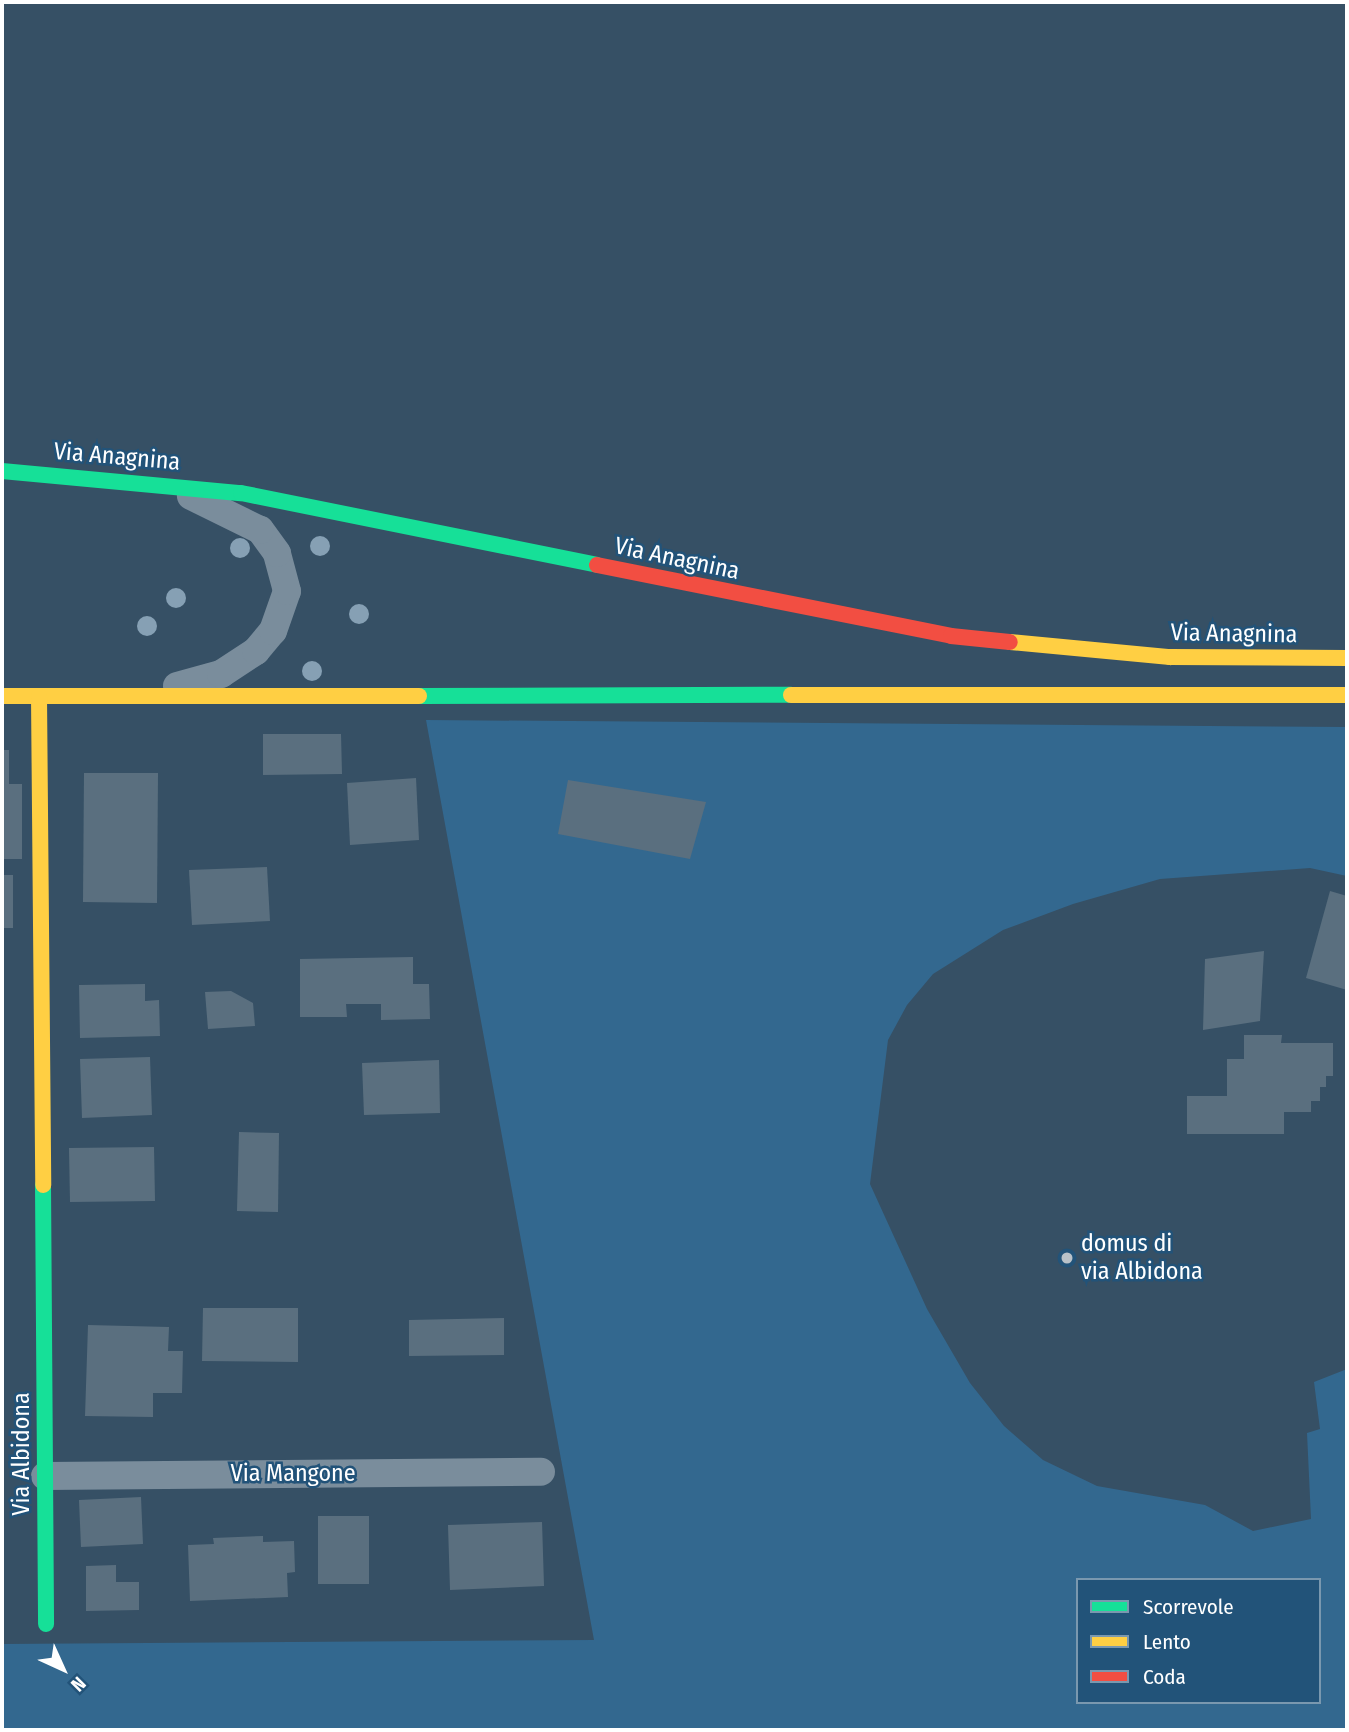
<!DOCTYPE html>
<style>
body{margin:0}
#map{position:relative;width:1349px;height:1732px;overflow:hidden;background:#365065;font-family:"Fira Sans Condensed",sans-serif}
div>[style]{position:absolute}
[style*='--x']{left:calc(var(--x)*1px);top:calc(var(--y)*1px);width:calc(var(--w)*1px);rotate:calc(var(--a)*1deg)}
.green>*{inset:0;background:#33688f}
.building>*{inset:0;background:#5a6f7f}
.street>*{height:28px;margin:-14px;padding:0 14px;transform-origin:14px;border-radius:14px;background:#7a8d9c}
.fast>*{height:16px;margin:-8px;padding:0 8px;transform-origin:8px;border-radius:8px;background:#16e098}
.slow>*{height:16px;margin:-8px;padding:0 8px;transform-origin:8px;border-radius:8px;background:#ffcf43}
.jam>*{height:16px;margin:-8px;padding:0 8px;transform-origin:8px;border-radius:8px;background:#f24e42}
.trees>*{width:20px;height:20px;margin:-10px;border-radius:50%;background:#86a0b4}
.dots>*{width:19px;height:19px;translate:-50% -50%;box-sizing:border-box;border:4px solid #225379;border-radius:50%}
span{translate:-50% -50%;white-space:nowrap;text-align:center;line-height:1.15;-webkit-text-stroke:5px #225379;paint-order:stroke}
.street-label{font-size:24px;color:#fff}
.poi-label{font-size:24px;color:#fff}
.left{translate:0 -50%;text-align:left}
.frame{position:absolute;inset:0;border:4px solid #fff;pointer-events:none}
.legend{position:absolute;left:1076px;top:1578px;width:245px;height:126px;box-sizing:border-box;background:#225379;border:2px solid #7a98af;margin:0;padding:9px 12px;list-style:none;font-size:21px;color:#fff}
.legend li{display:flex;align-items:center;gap:14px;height:35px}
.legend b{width:35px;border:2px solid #7a98af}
.north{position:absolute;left:28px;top:1634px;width:70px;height:70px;-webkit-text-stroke:5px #225379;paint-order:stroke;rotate:135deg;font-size:19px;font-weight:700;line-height:28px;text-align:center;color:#fff}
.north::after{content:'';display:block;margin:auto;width:24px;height:32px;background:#fff;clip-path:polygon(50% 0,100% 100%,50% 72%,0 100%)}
</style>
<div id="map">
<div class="green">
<div style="clip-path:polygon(evenodd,426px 720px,1347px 727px,1347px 876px,1310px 868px,1160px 879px,1073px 904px,1003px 930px,933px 974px,907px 1005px,888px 1040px,870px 1184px,927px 1309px,970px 1383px,1004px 1426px,1043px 1460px,1097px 1486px,1205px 1505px,1253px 1531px,1311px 1519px,1307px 1433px,1320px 1429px,1314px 1382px,1347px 1369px,1347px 1730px,2px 1730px,2px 1644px,594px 1640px,426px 720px,1078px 1580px,1319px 1580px,1319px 1702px,1078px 1702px,1078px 1580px)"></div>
</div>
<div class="building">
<div style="clip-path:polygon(263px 734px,341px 734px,342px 774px,263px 775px)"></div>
<div style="clip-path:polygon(2px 750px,9px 750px,9px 784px,22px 784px,22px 859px,2px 859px)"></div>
<div style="clip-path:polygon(84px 773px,158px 773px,157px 903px,83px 902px)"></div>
<div style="clip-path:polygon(416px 778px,419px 840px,350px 845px,347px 783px)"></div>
<div style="clip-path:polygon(568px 780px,706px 802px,690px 859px,558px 834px)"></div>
<div style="clip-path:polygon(267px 867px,270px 921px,192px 925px,189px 870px)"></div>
<div style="clip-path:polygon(2px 875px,13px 875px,13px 928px,2px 928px)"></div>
<div style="clip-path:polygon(1330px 891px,1347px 896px,1347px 990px,1306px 978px)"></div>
<div style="clip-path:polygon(1264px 951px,1260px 1021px,1203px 1030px,1205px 959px)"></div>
<div style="clip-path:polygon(413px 957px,413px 984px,429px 984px,430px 1019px,381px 1020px,381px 1004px,346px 1004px,347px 1017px,300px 1017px,300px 959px)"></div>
<div style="clip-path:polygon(145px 984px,145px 1001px,159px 1000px,160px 1036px,80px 1038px,79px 985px)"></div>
<div style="clip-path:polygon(231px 991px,253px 1003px,255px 1026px,208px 1029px,205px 992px)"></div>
<div style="clip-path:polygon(1244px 1035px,1282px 1035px,1281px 1043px,1333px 1043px,1333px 1076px,1326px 1076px,1326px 1087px,1320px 1087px,1320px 1101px,1311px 1101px,1311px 1112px,1284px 1112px,1284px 1134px,1187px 1134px,1187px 1096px,1227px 1096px,1227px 1059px,1244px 1059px)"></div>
<div style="clip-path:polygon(150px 1057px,152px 1115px,82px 1118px,80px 1059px)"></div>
<div style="clip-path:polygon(439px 1060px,440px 1113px,364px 1115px,362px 1063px)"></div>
<div style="clip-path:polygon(239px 1132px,279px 1133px,278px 1212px,237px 1211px)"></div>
<div style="clip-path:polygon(154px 1147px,155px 1201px,70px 1202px,69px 1148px)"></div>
<div style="clip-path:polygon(203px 1308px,298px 1308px,298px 1362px,202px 1361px)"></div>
<div style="clip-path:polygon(504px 1318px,504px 1355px,409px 1356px,409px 1320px)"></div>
<div style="clip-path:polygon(88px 1325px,169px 1327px,168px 1351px,183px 1351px,182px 1393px,153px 1393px,153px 1417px,85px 1416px)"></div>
<div style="clip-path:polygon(141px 1497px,143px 1544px,81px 1547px,79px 1500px)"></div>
<div style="clip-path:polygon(318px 1516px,369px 1516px,369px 1584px,318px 1584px)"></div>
<div style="clip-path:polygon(542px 1522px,544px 1586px,450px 1590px,448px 1525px)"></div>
<div style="clip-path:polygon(263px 1536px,263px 1542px,294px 1541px,295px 1572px,287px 1573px,288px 1597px,190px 1601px,188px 1545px,214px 1544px,213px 1538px)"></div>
<div style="clip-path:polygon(116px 1565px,116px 1582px,139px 1582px,139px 1610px,86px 1611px,86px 1566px)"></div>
</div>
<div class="street">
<div style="--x:177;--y:686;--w:46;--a:-15.3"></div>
<div style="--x:221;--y:674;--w:42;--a:-33.3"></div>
<div style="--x:256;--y:651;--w:26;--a:-50"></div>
<div style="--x:273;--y:631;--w:42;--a:-70.7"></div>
<div style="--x:287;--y:591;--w:39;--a:-105"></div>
<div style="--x:277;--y:553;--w:29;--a:-126"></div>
<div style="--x:260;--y:530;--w:77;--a:-153.8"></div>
<div style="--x:45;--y:1476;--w:496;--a:-0.5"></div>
</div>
<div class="fast">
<div style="--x:2;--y:471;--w:240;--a:5.3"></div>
<div style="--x:241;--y:493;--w:363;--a:11.4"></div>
<div style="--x:419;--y:696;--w:372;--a:-0.2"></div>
<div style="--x:43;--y:1185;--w:439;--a:89.6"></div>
</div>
<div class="slow">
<div style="--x:1010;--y:642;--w:161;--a:5.4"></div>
<div style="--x:1170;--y:657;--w:177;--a:0.3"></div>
<div style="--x:791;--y:695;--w:556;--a:0"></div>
<div style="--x:2;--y:696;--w:417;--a:0"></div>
<div style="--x:39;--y:696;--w:489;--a:89.5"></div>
</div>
<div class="jam">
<div style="--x:597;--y:565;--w:361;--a:11.3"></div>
<div style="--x:951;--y:636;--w:59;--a:5.8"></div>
</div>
<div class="trees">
<div style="left:320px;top:546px"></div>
<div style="left:240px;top:548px"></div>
<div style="left:176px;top:598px"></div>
<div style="left:359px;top:614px"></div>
<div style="left:147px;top:626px"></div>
<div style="left:312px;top:671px"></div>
</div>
<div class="dots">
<div style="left:1067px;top:1258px;background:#b9c2c9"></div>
</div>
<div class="street-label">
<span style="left:117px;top:457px;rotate:5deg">Via Anagnina</span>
<span style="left:677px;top:559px;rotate:12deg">Via Anagnina</span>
<span style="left:1234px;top:634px;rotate:1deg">Via Anagnina</span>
<span style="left:22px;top:1454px;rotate:-90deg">Via Albidona</span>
<span style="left:293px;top:1474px">Via Mangone</span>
</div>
<div class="poi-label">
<span class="left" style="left:1081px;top:1258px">domus di<br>via Albidona</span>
</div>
<div class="frame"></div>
<ul class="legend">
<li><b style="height:9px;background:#16e098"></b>Scorrevole</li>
<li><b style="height:9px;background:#ffcf43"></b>Lento</li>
<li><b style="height:9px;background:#f24e42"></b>Coda</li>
</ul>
<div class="north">N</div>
</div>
